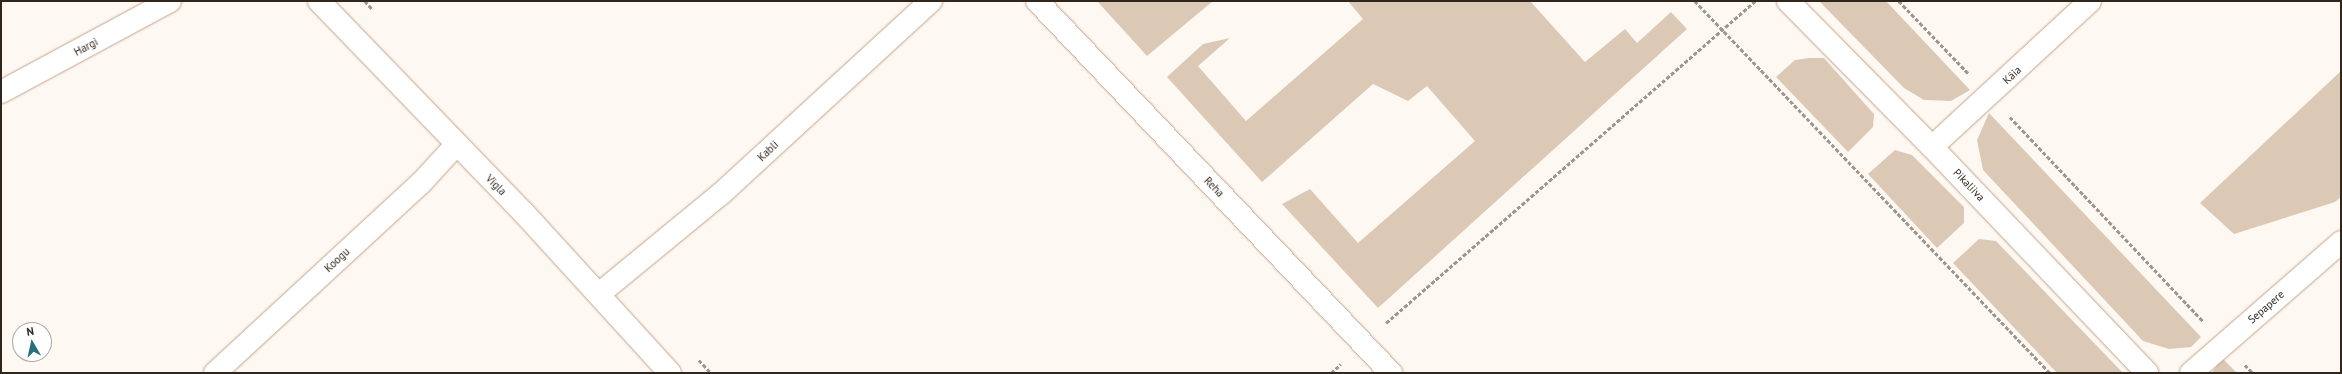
<!DOCTYPE html>
<meta charset="utf-8">
<style>
body{margin:0}
#map{position:relative;width:2342px;height:374px;overflow:hidden;background:#fef8f3;font-family:"PT Sans",sans-serif}
div>[style]{position:absolute}
[style*='--x']{left:calc(var(--x)*1px);top:calc(var(--y)*1px);width:calc(var(--w)*1px);rotate:calc(var(--a)*1deg)}
.green>*{inset:0;background:#dcc9b5}
.path>*{height:2.5px;margin-top:-1.25px;transform-origin:0;background:repeating-linear-gradient(90deg,#9e968e 0 4px,transparent 0 6px)}
.roads{filter:drop-shadow(0 0 1px #c0a58a) drop-shadow(0 0 1px #c0a58a)}
.minor>*{height:22px;margin:-11px;padding:0 11px;transform-origin:11px;border-radius:11px;background:#fff}
span{translate:-50% -50%;white-space:nowrap;text-align:center;line-height:1.15;-webkit-text-stroke:4px #fff;paint-order:stroke}
.street-label{font-size:11px;color:#30261b}
.frame{position:absolute;inset:0;border:2px solid #30261b;pointer-events:none}
.north{position:absolute;left:12px;top:322px;width:40px;height:40px;box-sizing:border-box;background:#fff;border:1px solid #aca8a4;border-radius:50%;rotate:351deg;font-size:11px;font-weight:700;line-height:16px;text-align:center;color:#30261b}
.north::after{content:'';display:block;margin:auto;width:14px;height:18px;background:#286f7c;clip-path:polygon(50% 0,100% 100%,50% 72%,0 100%)}
</style>
<div id="map">
<div class="green">
<div style="clip-path:polygon(1097px 1px,1213px 1px,1147px 56px)"></div>
<div style="clip-path:polygon(1348px 1px,1530px 1px,1585px 62px,1625px 29px,1637px 43px,1671px 12px,1687px 29px,1378px 308px,1282px 204px,1310px 189px,1358px 243px,1475px 141px,1427px 86px,1408px 101px,1373px 84px,1262px 182px,1167px 77px,1203px 44px,1230px 38px,1198px 66px,1246px 121px,1363px 19px)"></div>
<div style="clip-path:polygon(1819px 1px,1886px 1px,1970px 90px,1951px 101px,1924px 100px,1904px 88px)"></div>
<div style="clip-path:polygon(1809px 58px,1824px 58px,1874px 114px,1873px 127px,1848px 152px,1776px 77px,1795px 60px)"></div>
<div style="clip-path:polygon(2341px 71px,2341px 197px,2335px 202px,2234px 234px,2200px 203px)"></div>
<div style="clip-path:polygon(1989px 113px,2201px 337px,2191px 347px,2169px 349px,2143px 341px,1983px 170px,1977px 140px)"></div>
<div style="clip-path:polygon(1895px 150px,1912px 155px,1964px 207px,1964px 223px,1937px 248px,1868px 174px)"></div>
<div style="clip-path:polygon(1979px 239px,1996px 241px,2123px 373px,2057px 373px,1953px 263px)"></div>
<div style="clip-path:polygon(2222px 358px,2237px 373px,2212px 373px)"></div>
</div>
<div class="path">
<div style="--x:365;--y:1;--w:12;--a:48"></div>
<div style="--x:1695;--y:1;--w:514;--a:46.34"></div>
<div style="--x:1899;--y:1;--w:100;--a:46.2"></div>
<div style="--x:2010;--y:117;--w:281;--a:46.6"></div>
<div style="--x:1386;--y:323;--w:490;--a:-41.1"></div>
<div style="--x:699;--y:360;--w:18;--a:47"></div>
<div style="--x:2245;--y:365;--w:11;--a:45"></div>
<div style="--x:1331;--y:373;--w:13;--a:-42"></div>
</div>
<div class="roads">
<div class="minor">
<div style="--x:319;--y:1;--w:293;--a:46"></div>
<div style="--x:523;--y:212;--w:218;--a:47.6"></div>
<div style="--x:1037;--y:1;--w:514;--a:46.42"></div>
<div style="--x:1788;--y:1;--w:205;--a:45.4"></div>
<div style="--x:1932;--y:147;--w:312;--a:46.4"></div>
<div style="--x:1;--y:92;--w:192;--a:-28.3"></div>
<div style="--x:1932;--y:147;--w:215;--a:-42.7"></div>
<div style="--x:599;--y:294;--w:159;--a:-39.4"></div>
<div style="--x:722;--y:193;--w:284;--a:-42.6"></div>
<div style="--x:215;--y:373;--w:280;--a:-42.7"></div>
<div style="--x:421;--y:183;--w:52;--a:-47.4"></div>
<div style="--x:2191;--y:373;--w:199;--a:-41.1"></div>
</div>
</div>
<div class="street-label">
<span style="left:86px;top:47px;rotate:-28deg">Hargi</span>
<span style="left:2012px;top:75px;rotate:-43deg">Käia</span>
<span style="left:768px;top:151px;rotate:-43deg">Kabli</span>
<span style="left:496px;top:185px;rotate:45deg">Vigla</span>
<span style="left:1969px;top:185px;rotate:46deg">Pikaliiva</span>
<span style="left:1214px;top:187px;rotate:46deg">Reha</span>
<span style="left:337px;top:260px;rotate:-43deg">Koogu</span>
<span style="left:2266px;top:307px;rotate:-41deg">Sepapere</span>
</div>
<div class="frame"></div>
<div class="north">N</div>
</div>
